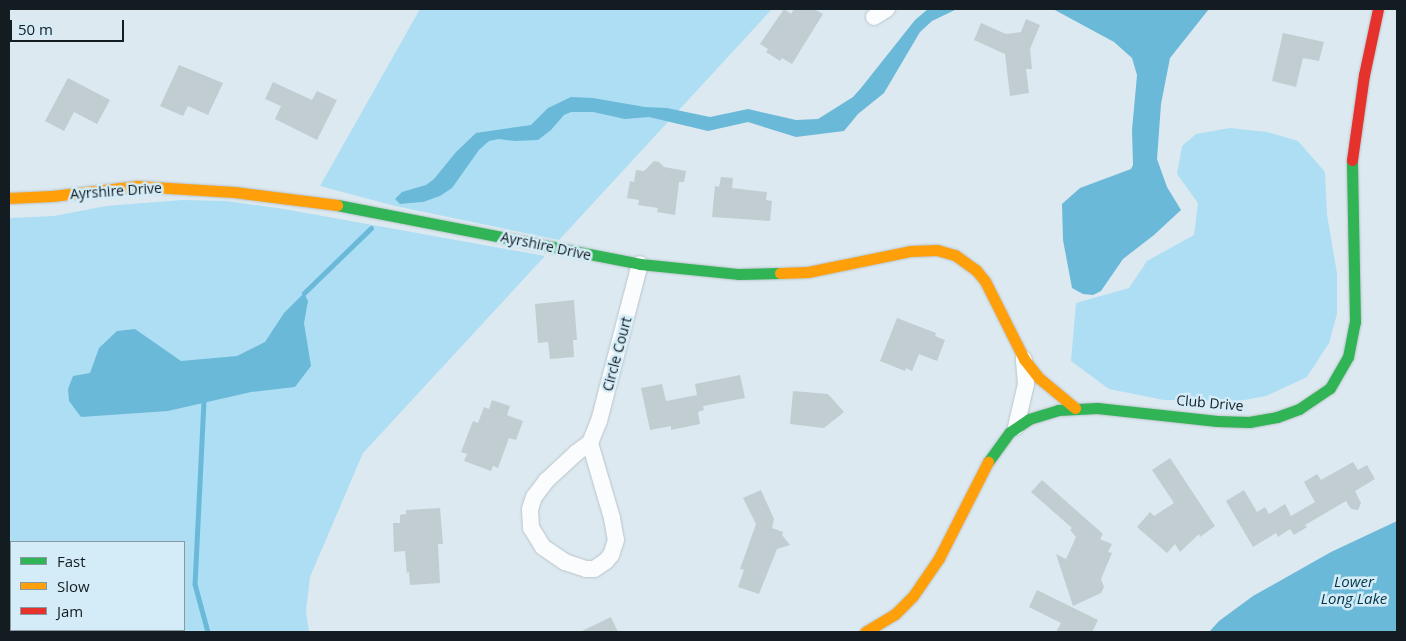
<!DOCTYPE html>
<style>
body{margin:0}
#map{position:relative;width:1406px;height:641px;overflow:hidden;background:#dce9f0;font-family:"Open Sans",sans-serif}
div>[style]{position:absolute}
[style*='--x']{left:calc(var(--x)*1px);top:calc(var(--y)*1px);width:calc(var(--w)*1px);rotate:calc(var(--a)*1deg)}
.green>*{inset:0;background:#aedef4}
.water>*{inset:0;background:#6bb9d8}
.stream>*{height:4.5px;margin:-2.25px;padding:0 2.25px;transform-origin:2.25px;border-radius:2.25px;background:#6bb9d8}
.building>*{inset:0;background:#c2cdd2}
.roads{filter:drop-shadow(0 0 1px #bac4ca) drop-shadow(0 0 1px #bac4ca)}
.street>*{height:16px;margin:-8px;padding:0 8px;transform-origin:8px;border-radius:8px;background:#fafcfd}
.fast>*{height:11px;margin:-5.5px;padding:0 5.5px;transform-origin:5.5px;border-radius:5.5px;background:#30b455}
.slow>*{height:11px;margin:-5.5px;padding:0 5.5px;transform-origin:5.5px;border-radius:5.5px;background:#ff9f0a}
.jam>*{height:11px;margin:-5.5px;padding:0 5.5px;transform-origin:5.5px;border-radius:5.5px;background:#e5322d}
span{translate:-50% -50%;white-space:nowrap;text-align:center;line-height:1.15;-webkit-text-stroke:5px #d4ecf8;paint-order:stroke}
.street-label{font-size:14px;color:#131c20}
.water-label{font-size:15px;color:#043546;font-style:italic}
.frame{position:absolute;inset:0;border:10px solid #131c20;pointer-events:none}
.legend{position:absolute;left:10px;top:541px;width:175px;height:90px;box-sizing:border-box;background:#d4ecf8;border:1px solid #8799a2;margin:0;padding:6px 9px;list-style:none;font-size:15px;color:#131c20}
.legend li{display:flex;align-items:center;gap:10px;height:25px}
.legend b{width:25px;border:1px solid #8799a2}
.scale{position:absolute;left:10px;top:20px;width:114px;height:22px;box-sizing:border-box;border:2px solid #131c20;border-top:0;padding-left:6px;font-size:15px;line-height:18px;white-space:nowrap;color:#131c20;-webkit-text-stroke:4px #d4ecf8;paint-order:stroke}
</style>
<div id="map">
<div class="green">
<div style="clip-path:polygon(420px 9px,772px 9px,559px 240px,395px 206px,320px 186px)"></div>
<div style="clip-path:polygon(1230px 128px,1267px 132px,1298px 141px,1325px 172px,1327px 215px,1337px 273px,1337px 314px,1329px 343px,1307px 377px,1266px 396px,1239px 401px,1164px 400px,1109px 389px,1071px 361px,1076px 303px,1129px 288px,1147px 261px,1194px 235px,1198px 203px,1177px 174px,1182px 146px,1196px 134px)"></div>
<div style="clip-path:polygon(evenodd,182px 200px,226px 201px,284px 209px,545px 256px,363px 453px,310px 577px,306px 611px,309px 632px,9px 632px,9px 218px,54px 216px,106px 206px,182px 200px,11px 542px,184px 542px,184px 630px,11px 630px,11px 542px)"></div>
</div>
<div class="water">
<div style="clip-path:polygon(928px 9px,957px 9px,932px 21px,920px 32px,884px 93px,858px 114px,844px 131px,796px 137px,748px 122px,708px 131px,649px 117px,625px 119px,593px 112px,571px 112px,564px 115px,551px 130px,538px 140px,515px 141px,499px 139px,489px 141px,479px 150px,452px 188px,440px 196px,423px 202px,410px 203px,400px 204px,395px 199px,402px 192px,426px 185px,434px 179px,456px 152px,476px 133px,531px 125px,548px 108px,571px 97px,593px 98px,645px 107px,667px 108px,710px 117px,748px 109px,796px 120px,818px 119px,853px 97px,861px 88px,915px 20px)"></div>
<div style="clip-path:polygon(1053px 9px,1209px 9px,1170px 58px,1161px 104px,1157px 159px,1167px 187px,1181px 210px,1154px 235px,1123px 259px,1101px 291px,1093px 295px,1083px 294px,1072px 288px,1063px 240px,1062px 204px,1080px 188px,1131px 169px,1133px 165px,1132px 130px,1137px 75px,1132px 58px,1114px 42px)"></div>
<div style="clip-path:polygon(304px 293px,308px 301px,304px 323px,311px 366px,295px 387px,251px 392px,168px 411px,81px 417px,69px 401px,68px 389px,73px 376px,90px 373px,99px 348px,117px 331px,135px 329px,181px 361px,237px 356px,265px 342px,284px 313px)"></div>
<div style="clip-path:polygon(1397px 521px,1397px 632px,1209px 632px,1219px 621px,1253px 596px,1331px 552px)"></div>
</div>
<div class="stream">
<div style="--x:304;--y:293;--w:93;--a:-44.1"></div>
<div style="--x:204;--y:401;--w:183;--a:92.8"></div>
<div style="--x:195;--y:584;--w:50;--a:74.8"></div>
</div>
<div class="building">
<div style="clip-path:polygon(784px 9px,791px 14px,794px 9px,814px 9px,823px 14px,792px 64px,782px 58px,780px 61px,766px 52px,768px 49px,760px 44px)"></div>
<div style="clip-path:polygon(1026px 19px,1040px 25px,1030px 49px,1032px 69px,1026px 69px,1029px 93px,1010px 96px,1005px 54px,974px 40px,981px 23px,1006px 34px,1021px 32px)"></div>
<div style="clip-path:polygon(1283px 33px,1324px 42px,1319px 61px,1303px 58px,1296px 87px,1272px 81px)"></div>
<div style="clip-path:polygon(179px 65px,223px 83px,208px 115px,188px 106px,183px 116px,160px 106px)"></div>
<div style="clip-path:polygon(68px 78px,110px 100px,97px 124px,74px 112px,64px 131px,45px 121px)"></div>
<div style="clip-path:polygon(273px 82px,312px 100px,317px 91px,337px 100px,317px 140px,275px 119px,281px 106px,265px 99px)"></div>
<div style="clip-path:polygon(654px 161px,659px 162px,664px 167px,686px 171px,684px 182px,679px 182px,675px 215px,657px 212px,658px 208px,638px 205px,639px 200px,627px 198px,630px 181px,634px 182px,636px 170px,644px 171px)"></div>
<div style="clip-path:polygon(721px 177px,733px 178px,732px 188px,767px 192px,766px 200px,772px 201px,770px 221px,712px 217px,715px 186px,719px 187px)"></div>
<div style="clip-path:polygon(574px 300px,577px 340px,573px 340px,574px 357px,550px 359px,548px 342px,538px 343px,535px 304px)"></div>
<div style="clip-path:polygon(897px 318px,936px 333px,935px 336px,945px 340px,937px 361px,919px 354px,912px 371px,906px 368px,905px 371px,880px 361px)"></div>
<div style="clip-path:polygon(740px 375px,745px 398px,703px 406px,704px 410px,698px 412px,700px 424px,671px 430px,671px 426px,650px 430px,641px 388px,662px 384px,666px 401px,697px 395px,695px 384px)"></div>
<div style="clip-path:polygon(793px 391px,828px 394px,844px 412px,824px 428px,790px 424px)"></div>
<div style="clip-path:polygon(492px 400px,510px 406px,507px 415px,523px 421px,516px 440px,509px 438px,498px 468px,493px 466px,491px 471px,464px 461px,467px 454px,461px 452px,473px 421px,478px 423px,484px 407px,489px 409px)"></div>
<div style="clip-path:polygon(1170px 458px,1215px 526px,1200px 537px,1199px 534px,1180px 552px,1175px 544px,1167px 553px,1137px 527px,1150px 512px,1154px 516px,1174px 503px,1152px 470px)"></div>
<div style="clip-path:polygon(1353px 462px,1358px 470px,1367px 465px,1375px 479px,1355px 491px,1361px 503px,1358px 510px,1351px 509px,1346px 501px,1305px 525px,1307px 527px,1294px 535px,1290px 529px,1278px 537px,1276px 533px,1253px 547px,1226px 501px,1244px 490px,1257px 512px,1265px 507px,1269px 514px,1285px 504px,1291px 516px,1315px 502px,1304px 482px,1317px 474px,1321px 480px)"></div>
<div style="clip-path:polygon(1042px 480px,1103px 534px,1100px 539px,1112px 544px,1108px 552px,1112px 553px,1101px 579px,1104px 587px,1101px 593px,1073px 606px,1056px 554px,1066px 559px,1076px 537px,1070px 530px,1072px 528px,1031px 492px)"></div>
<div style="clip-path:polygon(761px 490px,774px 519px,772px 528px,783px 532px,782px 535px,790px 545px,777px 549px,759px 594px,738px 587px,744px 570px,740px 569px,756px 524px,743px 498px)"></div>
<div style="clip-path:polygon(440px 508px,443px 544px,438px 544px,440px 583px,410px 585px,409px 572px,407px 573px,405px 551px,394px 552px,393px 523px,400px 523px,400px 515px,406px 514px,406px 510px)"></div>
<div style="clip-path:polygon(1037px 590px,1098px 620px,1092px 632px,1056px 632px,1061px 623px,1029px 607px)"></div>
<div style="clip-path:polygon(611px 617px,618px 632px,580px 632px)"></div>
</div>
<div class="roads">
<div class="street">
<div style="--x:874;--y:17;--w:15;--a:-32"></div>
<div style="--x:1016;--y:427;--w:44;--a:-76.9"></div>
<div style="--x:1026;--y:384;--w:25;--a:-95"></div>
<div style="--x:590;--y:443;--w:78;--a:73.7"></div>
<div style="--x:612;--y:518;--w:22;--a:80"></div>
<div style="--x:616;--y:540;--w:16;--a:108"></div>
<div style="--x:611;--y:555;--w:8;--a:130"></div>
<div style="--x:606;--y:561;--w:14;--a:146"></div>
<div style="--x:594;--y:569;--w:8;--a:180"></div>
<div style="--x:586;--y:569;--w:22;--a:-162"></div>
<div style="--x:565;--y:562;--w:27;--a:-146"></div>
<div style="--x:543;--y:547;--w:22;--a:-122"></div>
<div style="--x:531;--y:528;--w:19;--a:-93"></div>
<div style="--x:530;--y:509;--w:13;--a:-72"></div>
<div style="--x:534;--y:497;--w:20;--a:-53"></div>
<div style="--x:546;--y:481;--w:41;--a:-43"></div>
<div style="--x:576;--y:453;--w:17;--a:-36"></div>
<div style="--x:590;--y:443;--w:24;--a:-68"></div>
<div style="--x:599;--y:421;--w:162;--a:-75.4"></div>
</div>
<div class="fast">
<div style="--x:337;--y:205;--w:309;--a:11"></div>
<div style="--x:640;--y:264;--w:100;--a:5.8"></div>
<div style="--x:739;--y:274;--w:41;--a:-1.4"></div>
<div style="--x:988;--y:462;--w:37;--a:-54"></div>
<div style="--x:1010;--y:432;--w:23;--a:-34"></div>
<div style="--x:1029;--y:419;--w:30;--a:-17"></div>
<div style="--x:1058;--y:410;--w:39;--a:-3"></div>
<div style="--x:1097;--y:408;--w:121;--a:6.2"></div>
<div style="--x:1217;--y:421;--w:32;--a:2"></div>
<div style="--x:1249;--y:422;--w:28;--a:-10"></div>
<div style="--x:1277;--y:417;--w:23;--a:-20"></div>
<div style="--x:1299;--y:409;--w:37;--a:-34"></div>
<div style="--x:1330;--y:388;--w:36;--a:-60"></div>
<div style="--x:1348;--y:357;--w:36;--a:-79"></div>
<div style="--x:1355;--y:322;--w:162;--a:-91.1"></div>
</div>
<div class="slow">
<div style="--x:9;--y:198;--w:43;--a:-2.7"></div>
<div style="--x:52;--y:196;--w:86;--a:-6.7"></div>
<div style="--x:137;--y:186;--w:97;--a:3.5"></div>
<div style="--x:234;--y:192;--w:104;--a:7.2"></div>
<div style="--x:780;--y:273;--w:28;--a:-2"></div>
<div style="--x:808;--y:272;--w:104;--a:-11.6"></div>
<div style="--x:910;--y:251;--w:27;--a:-2"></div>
<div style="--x:937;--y:250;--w:19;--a:16"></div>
<div style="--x:955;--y:255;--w:26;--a:36"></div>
<div style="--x:976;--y:270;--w:14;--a:51"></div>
<div style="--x:985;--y:281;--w:87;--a:63.4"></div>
<div style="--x:1024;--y:359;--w:24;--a:52"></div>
<div style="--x:1039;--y:378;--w:47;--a:39.8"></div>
<div style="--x:865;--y:632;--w:35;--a:-31"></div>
<div style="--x:895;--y:614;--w:25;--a:-45"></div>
<div style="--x:913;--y:596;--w:46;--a:-55.6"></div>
<div style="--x:939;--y:558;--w:108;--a:-63"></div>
</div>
<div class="jam">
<div style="--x:1352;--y:160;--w:86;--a:-82"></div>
<div style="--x:1364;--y:75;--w:67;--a:-78"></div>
</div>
</div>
<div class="street-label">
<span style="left:116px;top:191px;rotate:-4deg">Ayrshire Drive</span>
<span style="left:546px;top:246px;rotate:12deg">Ayrshire Drive</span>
<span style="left:617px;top:354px;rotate:-75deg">Circle Court</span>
<span style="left:1210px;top:403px;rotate:5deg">Club Drive</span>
</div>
<div class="water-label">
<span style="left:1354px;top:590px">Lower<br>Long Lake</span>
</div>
<div class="frame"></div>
<ul class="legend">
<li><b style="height:6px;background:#30b455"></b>Fast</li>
<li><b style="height:6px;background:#ff9f0a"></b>Slow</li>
<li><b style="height:6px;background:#e5322d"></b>Jam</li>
</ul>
<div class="scale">50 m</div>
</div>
